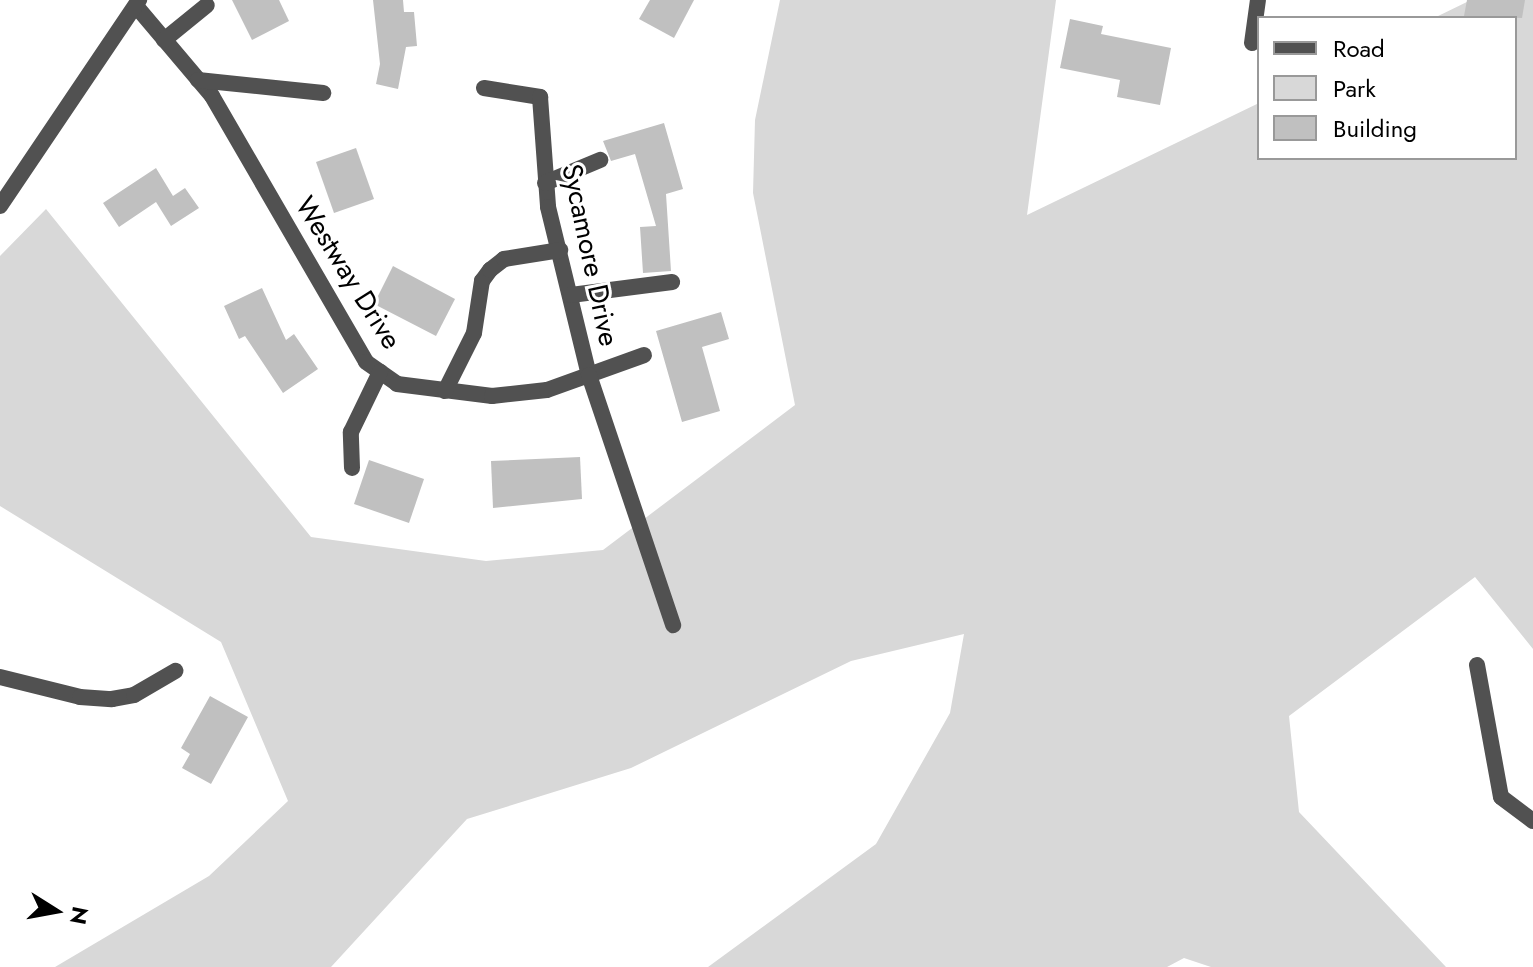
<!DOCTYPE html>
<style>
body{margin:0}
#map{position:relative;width:1533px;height:967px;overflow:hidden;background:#fff;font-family:Jost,sans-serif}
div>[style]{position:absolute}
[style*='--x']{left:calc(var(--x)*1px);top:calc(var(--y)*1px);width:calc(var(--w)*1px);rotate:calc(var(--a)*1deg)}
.green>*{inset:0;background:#d8d8d8}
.building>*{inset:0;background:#c0c0c0}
.street>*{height:16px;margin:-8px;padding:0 8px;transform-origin:8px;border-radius:8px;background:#515151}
span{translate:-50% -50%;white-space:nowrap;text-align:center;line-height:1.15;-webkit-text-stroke:6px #fff;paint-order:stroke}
.street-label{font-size:28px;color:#000}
.legend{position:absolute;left:1257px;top:16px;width:260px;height:144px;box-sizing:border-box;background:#fff;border:2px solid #999;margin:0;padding:10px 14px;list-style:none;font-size:24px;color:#000}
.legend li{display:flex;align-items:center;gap:16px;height:40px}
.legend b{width:40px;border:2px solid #999}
.north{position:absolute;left:16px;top:871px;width:80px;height:80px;-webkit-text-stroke:6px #fff;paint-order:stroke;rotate:101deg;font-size:22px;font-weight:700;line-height:32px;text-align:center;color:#000}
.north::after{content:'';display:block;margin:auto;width:28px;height:36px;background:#000;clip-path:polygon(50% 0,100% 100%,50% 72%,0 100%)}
</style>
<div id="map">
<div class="green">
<div style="clip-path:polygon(780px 0,1056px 0,1027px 215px,1259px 103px,1259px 158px,1515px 158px,1515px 18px,1434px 18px,1471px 0,1533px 0,1533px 649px,1475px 577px,1289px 716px,1299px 812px,1446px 967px,1211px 967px,1184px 958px,1167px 967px,708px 967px,876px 844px,950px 713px,964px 634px,851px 661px,631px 768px,467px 819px,331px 967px,55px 967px,209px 876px,288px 801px,221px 642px,0 506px,0 256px,46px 209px,311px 537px,486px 561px,603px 550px,795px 405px,753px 193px,755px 120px)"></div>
</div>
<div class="building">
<div style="clip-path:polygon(232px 0,279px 0,289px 21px,252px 40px)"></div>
<div style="clip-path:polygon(373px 0,403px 0,404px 12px,414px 12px,417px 46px,406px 47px,398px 89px,376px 84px,380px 64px)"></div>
<div style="clip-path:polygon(650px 0,694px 0,674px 38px,639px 19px)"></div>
<div style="clip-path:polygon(1467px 0,1525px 0,1522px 18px,1464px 16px)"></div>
<div style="clip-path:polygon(1070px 19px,1103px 26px,1101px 34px,1171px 48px,1160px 105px,1117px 97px,1120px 80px,1060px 68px)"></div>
<div style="clip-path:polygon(664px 123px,683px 189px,666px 194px,671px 271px,643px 273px,640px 227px,656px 226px,635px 154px,611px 161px,603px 141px)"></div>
<div style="clip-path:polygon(356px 148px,374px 199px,334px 213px,316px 162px)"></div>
<div style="clip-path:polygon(156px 168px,173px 196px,185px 188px,199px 208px,171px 226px,156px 202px,119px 227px,103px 203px)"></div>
<div style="clip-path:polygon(393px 266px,455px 299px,436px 336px,374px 304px)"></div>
<div style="clip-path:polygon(262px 288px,286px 340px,294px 334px,318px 369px,283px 393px,245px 336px,239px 339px,224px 306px)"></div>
<div style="clip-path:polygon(721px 312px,729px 339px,702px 347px,720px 411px,682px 422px,656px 331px)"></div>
<div style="clip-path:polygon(580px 457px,582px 499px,493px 508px,491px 461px)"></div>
<div style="clip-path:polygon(369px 460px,424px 479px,409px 523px,354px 504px)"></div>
<div style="clip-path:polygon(210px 696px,248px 717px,211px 784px,182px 768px,190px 754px,181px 748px)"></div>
</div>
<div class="street">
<div style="--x:136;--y:6;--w:118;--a:49.8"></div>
<div style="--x:212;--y:96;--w:307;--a:59.9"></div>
<div style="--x:366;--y:362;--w:38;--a:35"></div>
<div style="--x:397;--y:384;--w:96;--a:7.2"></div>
<div style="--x:492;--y:396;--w:55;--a:-6.2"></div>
<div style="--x:547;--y:390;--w:103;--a:-19.8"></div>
<div style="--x:164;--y:40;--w:55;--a:-39.1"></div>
<div style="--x:1252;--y:43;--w:43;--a:-82.1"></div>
<div style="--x:198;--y:80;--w:126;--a:5.9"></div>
<div style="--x:484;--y:88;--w:57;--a:9.1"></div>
<div style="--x:540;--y:97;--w:110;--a:85.8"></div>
<div style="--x:548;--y:207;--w:173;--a:76.3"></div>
<div style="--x:589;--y:375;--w:264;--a:71.4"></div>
<div style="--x:545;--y:183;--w:60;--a:-22.7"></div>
<div style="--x:0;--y:206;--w:249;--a:-56"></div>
<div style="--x:571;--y:295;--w:102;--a:-7.3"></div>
<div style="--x:445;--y:391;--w:65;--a:-63.4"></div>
<div style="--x:474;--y:333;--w:53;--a:-81.3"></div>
<div style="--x:482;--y:281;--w:14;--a:-54"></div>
<div style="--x:490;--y:270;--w:18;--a:-38"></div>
<div style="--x:504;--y:259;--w:57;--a:-9.1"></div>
<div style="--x:352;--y:468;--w:36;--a:-92"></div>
<div style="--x:351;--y:432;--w:67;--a:-64.2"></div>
<div style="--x:1477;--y:665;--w:134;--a:79.7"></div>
<div style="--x:1501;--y:797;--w:40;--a:37"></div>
<div style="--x:0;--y:677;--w:82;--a:14"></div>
<div style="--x:80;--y:697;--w:32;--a:4"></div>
<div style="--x:112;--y:699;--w:22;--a:-10"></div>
<div style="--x:134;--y:695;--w:48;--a:-30.3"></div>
</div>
<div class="street-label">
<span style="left:590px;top:255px;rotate:78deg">Sycamore Drive</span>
<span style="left:348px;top:273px;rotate:58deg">Westway Drive</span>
</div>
<ul class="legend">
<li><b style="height:10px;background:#515151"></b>Road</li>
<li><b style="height:22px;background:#d8d8d8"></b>Park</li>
<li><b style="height:22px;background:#c0c0c0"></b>Building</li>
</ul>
<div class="north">N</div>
</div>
